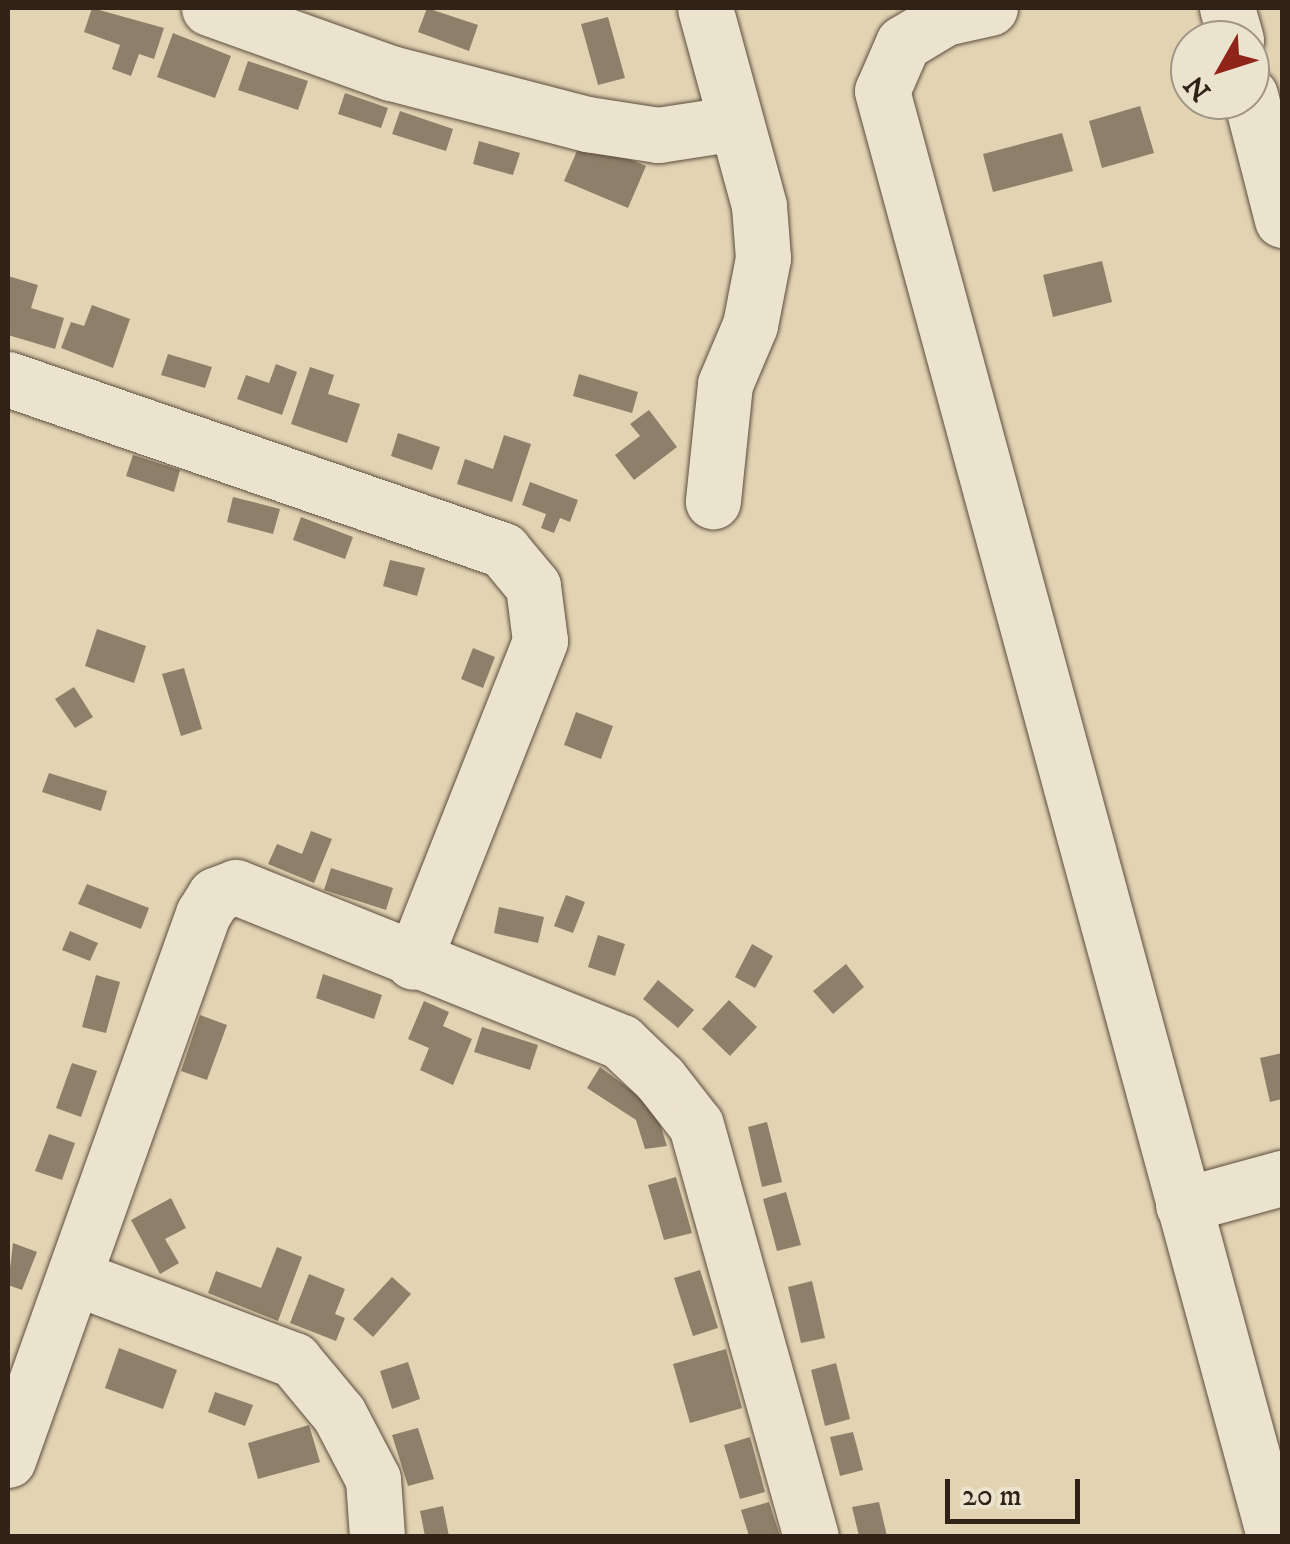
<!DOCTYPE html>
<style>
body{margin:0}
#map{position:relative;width:1290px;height:1544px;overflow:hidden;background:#e2d4b3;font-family:"IM FELL DW Pica",serif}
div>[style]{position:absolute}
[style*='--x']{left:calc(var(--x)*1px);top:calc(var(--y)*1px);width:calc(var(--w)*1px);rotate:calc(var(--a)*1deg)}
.building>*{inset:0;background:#8d7f69}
.roads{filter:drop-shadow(0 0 2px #5d4e3f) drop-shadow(0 0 2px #5d4e3f)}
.street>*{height:55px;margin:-27.5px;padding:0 27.5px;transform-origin:27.5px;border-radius:27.5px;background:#ece3ce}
span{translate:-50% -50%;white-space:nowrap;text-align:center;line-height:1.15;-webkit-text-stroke:9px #ece3ce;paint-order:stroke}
.frame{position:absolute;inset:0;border:10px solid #312218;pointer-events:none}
.north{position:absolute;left:1170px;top:20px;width:100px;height:100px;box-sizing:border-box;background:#ece3ce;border:2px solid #a19685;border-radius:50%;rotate:231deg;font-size:28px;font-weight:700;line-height:40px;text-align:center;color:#312218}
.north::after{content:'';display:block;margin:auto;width:35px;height:45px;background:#8f2418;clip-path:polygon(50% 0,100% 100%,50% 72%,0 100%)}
.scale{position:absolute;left:945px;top:1479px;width:135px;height:45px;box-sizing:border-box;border:5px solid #312218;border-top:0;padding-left:12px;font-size:30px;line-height:35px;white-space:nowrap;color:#312218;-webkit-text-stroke:8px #ece3ce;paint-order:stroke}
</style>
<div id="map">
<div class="building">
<div style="clip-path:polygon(92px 8px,164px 28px,154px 59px,139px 54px,131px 76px,112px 69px,120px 45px,84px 32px)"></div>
<div style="clip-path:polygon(427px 8px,478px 25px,469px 51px,418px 32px)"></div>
<div style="clip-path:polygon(608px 17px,625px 78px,598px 85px,581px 24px)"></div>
<div style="clip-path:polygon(173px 33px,231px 56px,215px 98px,157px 77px)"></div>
<div style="clip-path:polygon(248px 61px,308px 81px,298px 110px,238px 90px)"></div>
<div style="clip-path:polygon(345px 93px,388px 108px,381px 128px,338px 114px)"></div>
<div style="clip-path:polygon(1140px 106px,1154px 153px,1102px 168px,1089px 121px)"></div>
<div style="clip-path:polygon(400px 111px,453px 129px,446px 151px,392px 134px)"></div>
<div style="clip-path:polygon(1062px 133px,1073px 171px,993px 192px,983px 154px)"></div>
<div style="clip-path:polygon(582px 139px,646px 166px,628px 208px,564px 181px)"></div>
<div style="clip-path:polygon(479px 141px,520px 153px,513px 175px,473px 164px)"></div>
<div style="clip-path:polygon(1102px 261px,1112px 302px,1053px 317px,1043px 275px)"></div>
<div style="clip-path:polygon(8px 276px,38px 285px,31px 308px,64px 318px,55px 349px,8px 335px)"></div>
<div style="clip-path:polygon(92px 305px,130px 319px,113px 368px,61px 348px,71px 322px,84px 326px)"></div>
<div style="clip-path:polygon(168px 354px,212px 367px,205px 388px,161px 375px)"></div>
<div style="clip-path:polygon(276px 364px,297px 372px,282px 415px,237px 399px,246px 375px,269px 383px)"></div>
<div style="clip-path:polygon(310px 367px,334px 375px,328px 394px,360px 404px,347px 443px,291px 424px)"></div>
<div style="clip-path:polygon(579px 374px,638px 392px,632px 413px,573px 396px)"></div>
<div style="clip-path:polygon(649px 410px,677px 447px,634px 480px,615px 455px,640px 436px,630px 424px)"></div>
<div style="clip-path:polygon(398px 433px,440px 447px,432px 470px,391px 456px)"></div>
<div style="clip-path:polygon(504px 435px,531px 444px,512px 502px,457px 484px,465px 459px,493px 469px)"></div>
<div style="clip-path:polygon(133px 455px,180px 470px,174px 492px,126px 476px)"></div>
<div style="clip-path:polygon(530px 482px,578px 500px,570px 522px,560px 518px,554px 533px,541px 528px,546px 514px,522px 505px)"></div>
<div style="clip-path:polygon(233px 497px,280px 509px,273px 534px,227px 522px)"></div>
<div style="clip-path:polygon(301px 517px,353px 537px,345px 559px,293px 540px)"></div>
<div style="clip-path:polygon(390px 560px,425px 568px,417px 596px,383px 586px)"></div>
<div style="clip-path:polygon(97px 629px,146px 646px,134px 683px,85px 666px)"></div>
<div style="clip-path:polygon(473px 648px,495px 657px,483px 688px,461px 679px)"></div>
<div style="clip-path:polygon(184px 668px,202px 729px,181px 736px,162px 674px)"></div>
<div style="clip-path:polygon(74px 687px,93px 717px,75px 728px,55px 699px)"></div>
<div style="clip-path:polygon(576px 712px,613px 726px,601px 759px,564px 745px)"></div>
<div style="clip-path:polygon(49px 773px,107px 791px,101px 811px,42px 792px)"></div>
<div style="clip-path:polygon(311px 831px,332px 839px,314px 883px,268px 864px,277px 844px,302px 854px)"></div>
<div style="clip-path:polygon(331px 868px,393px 888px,386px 910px,324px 890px)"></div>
<div style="clip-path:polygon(87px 884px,149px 908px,141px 929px,78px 904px)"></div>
<div style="clip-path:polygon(566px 895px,585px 902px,573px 933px,554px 926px)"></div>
<div style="clip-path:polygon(499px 907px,544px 917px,538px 943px,494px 933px)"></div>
<div style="clip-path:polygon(70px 931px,98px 943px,90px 961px,62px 950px)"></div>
<div style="clip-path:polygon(598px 935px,625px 944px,615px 976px,588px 967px)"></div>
<div style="clip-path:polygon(752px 944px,773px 956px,755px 988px,735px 977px)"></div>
<div style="clip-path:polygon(846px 964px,864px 987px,833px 1014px,813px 991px)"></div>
<div style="clip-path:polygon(323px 974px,382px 995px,374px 1019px,316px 998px)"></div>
<div style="clip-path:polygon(96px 975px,120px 982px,106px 1033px,82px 1027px)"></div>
<div style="clip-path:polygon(658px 980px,694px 1010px,678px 1028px,643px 999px)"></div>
<div style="clip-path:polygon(729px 1000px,757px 1027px,730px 1056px,702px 1029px)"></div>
<div style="clip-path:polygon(424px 1001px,449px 1012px,443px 1026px,472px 1039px,453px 1085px,420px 1070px,429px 1048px,408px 1039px)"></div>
<div style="clip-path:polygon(200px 1015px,227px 1025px,207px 1080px,181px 1071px)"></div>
<div style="clip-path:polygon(482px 1027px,538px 1045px,530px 1070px,474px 1052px)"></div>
<div style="clip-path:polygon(1282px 1053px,1282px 1099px,1270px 1102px,1260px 1058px)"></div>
<div style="clip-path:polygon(72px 1063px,97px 1071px,81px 1117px,56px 1108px)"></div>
<div style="clip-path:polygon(600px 1067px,655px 1108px,667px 1146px,645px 1149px,636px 1120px,587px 1088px)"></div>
<div style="clip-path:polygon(767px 1122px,782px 1182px,762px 1187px,748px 1127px)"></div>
<div style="clip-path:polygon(49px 1134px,75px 1143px,62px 1180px,35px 1171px)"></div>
<div style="clip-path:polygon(676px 1177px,692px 1233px,664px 1240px,648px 1185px)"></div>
<div style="clip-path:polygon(786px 1192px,801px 1245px,777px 1251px,763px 1199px)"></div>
<div style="clip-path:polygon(171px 1198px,186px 1228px,165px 1239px,179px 1263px,160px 1274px,131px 1220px)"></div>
<div style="clip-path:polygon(13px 1243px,37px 1252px,22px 1290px,8px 1285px)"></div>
<div style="clip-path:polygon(277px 1247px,302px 1257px,278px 1321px,208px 1293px,216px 1271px,261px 1288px)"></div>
<div style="clip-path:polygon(700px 1270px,718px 1328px,693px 1336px,674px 1278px)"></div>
<div style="clip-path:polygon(309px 1274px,345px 1289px,335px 1314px,345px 1318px,336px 1341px,290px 1323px)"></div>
<div style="clip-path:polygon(392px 1277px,411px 1294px,373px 1337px,353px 1319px)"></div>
<div style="clip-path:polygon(812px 1281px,825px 1338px,801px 1343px,788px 1287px)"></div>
<div style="clip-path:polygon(119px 1348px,177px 1370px,163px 1409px,105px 1388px)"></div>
<div style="clip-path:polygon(726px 1349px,742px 1408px,690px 1423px,673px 1364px)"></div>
<div style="clip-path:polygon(408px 1362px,420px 1399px,392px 1409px,380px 1371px)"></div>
<div style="clip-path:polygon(836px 1363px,850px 1419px,825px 1426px,811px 1370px)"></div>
<div style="clip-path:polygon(215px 1392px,253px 1405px,245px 1426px,208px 1412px)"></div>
<div style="clip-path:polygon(309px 1425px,320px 1462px,258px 1479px,248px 1443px)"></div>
<div style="clip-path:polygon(418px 1428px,434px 1479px,408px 1486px,392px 1435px)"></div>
<div style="clip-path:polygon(853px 1432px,863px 1470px,840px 1476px,830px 1437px)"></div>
<div style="clip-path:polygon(750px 1437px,765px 1492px,740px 1499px,724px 1445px)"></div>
<div style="clip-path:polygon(769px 1502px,780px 1536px,749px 1536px,741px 1510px)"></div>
<div style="clip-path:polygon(879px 1502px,887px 1536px,859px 1536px,852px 1507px)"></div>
<div style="clip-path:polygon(443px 1506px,449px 1536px,425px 1536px,420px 1511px)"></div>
</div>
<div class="roads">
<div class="street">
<div style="--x:209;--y:8;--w:193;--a:19.7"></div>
<div style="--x:391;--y:73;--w:203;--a:14.6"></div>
<div style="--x:587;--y:124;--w:72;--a:8.8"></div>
<div style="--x:658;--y:135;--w:79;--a:-8.7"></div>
<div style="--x:705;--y:8;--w:205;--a:74.7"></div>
<div style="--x:759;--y:206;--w:52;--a:85.6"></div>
<div style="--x:763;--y:258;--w:68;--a:101"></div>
<div style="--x:750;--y:325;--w:64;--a:113"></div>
<div style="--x:725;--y:384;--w:118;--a:95.9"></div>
<div style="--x:990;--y:8;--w:46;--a:167.5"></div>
<div style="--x:945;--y:18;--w:49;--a:149.2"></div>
<div style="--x:903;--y:43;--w:52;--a:113.6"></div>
<div style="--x:882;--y:91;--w:1497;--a:74.82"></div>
<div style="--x:1227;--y:8;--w:33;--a:74"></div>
<div style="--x:1250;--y:95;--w:129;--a:75.6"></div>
<div style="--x:8;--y:379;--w:524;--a:19.06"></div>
<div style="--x:503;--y:550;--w:47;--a:50.2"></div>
<div style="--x:533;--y:586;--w:55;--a:82.7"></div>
<div style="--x:540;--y:641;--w:345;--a:111.6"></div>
<div style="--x:1183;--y:1205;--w:103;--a:-15.3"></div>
<div style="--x:76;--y:1278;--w:233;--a:20.6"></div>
<div style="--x:294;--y:1360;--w:70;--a:50.2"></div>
<div style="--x:339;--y:1414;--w:73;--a:62.4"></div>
<div style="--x:373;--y:1479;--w:57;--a:86"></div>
<div style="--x:8;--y:1460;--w:580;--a:-70.35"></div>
<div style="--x:203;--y:914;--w:22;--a:-58"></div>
<div style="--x:215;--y:895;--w:22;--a:-21"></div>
<div style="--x:236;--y:887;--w:415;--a:21.9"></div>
<div style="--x:621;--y:1042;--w:54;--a:43.5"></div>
<div style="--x:660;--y:1079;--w:58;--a:52"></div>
<div style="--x:696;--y:1125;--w:427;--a:74.4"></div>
</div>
</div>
<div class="frame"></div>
<div class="north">N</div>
<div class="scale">20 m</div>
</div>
